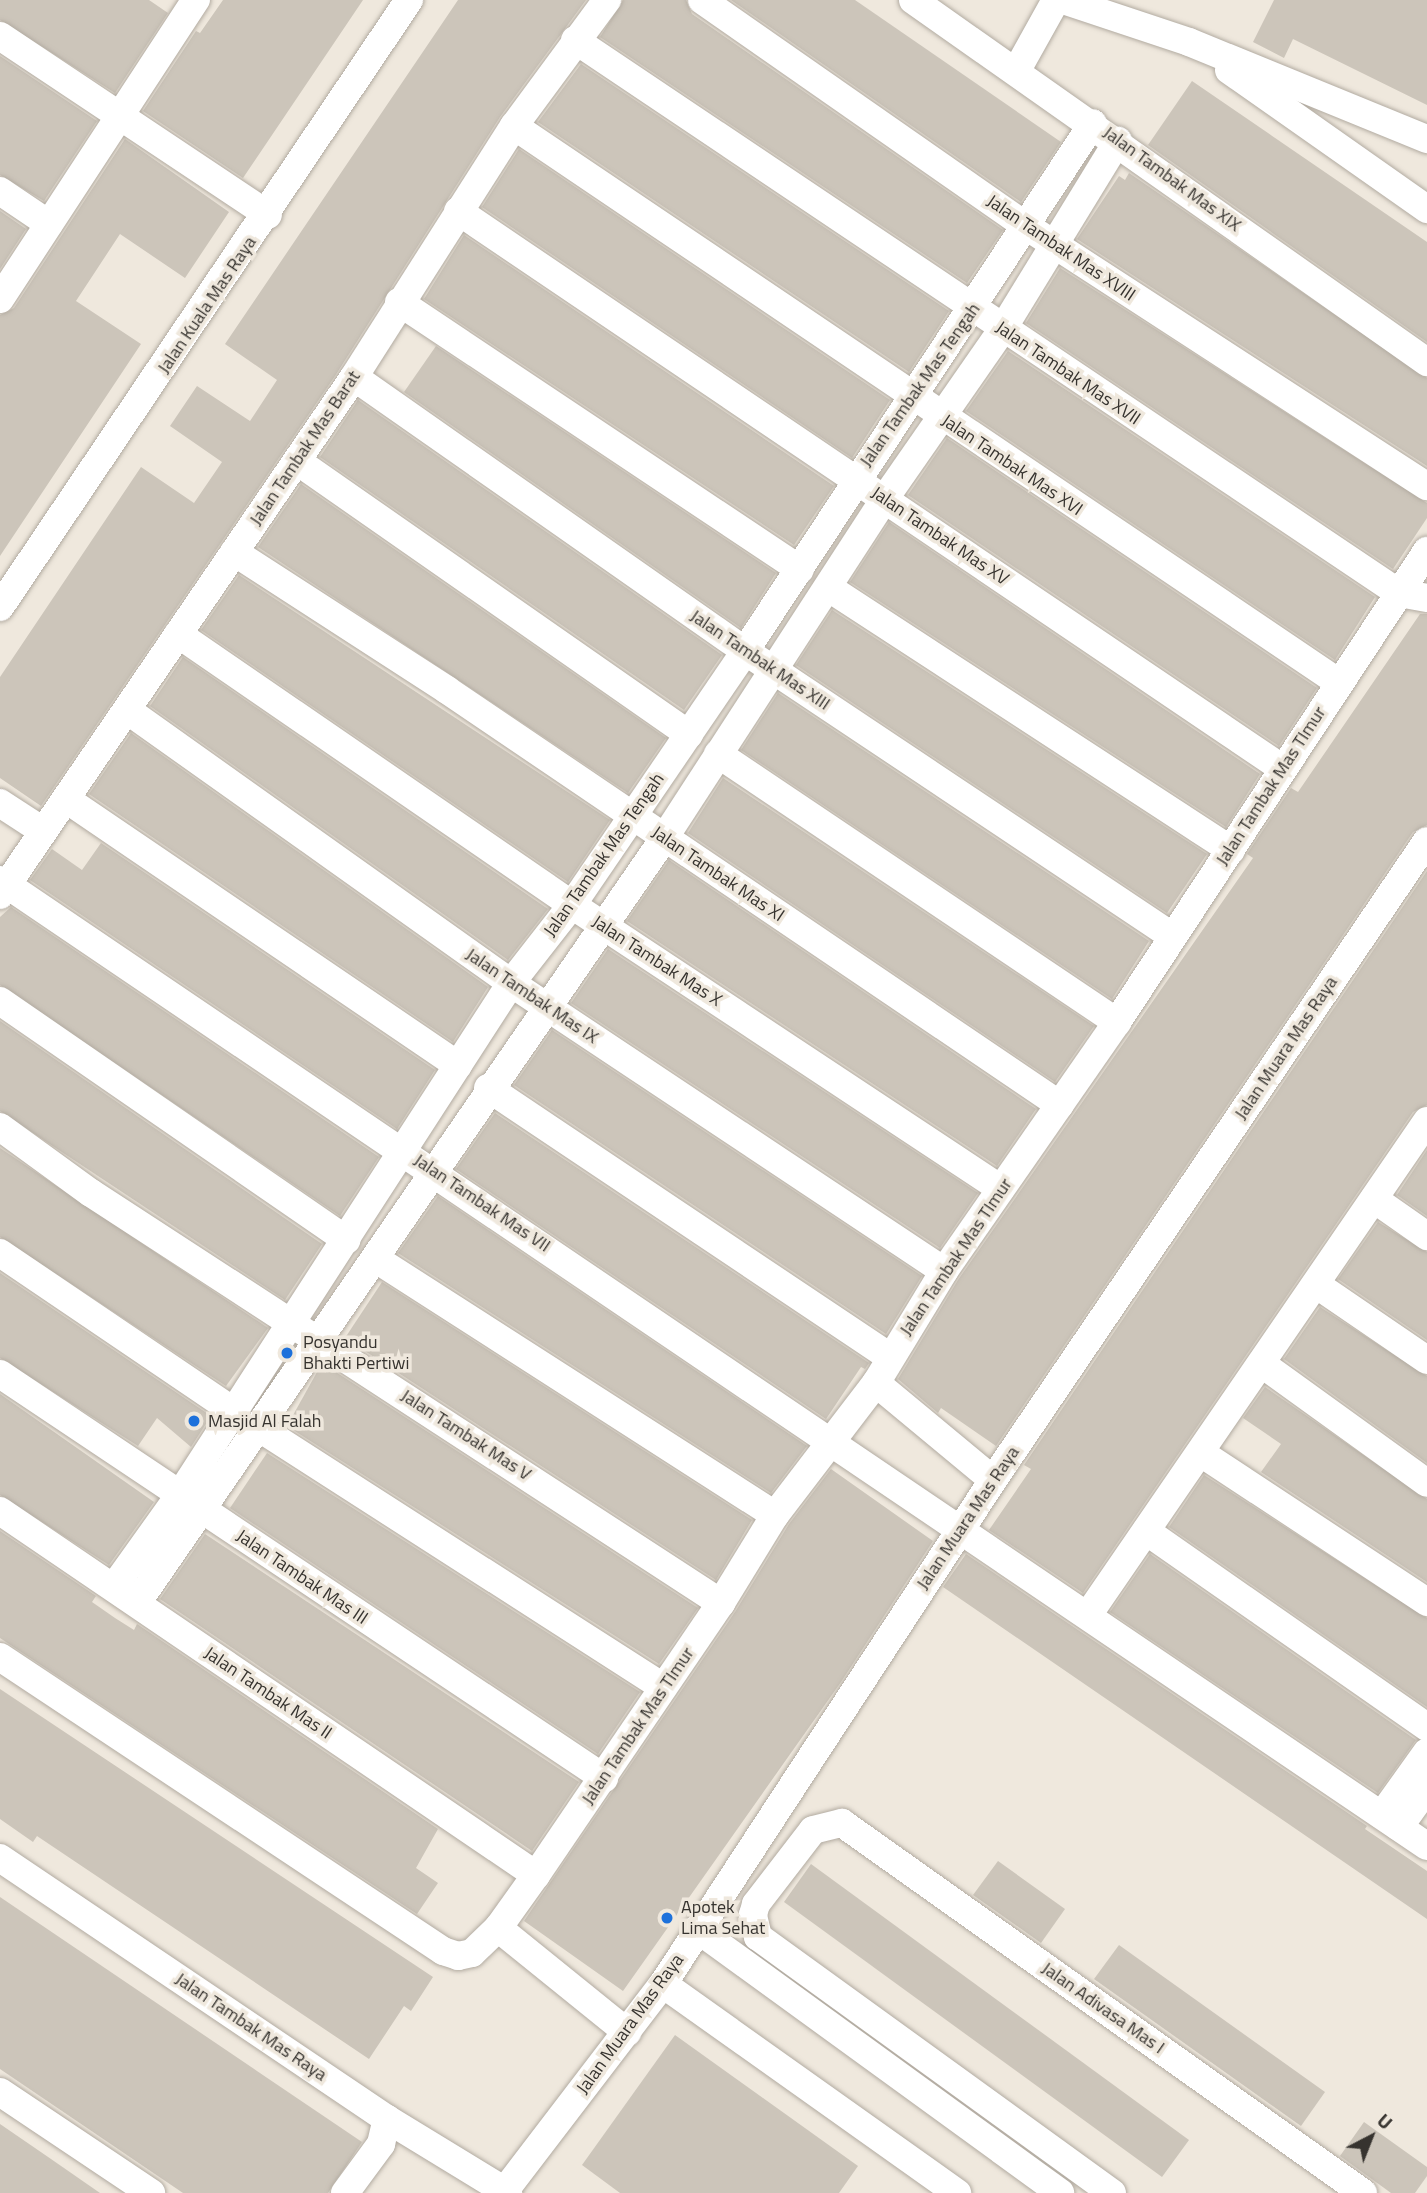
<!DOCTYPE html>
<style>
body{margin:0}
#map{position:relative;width:1427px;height:2193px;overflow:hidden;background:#efe8dd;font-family:"Titillium Web",sans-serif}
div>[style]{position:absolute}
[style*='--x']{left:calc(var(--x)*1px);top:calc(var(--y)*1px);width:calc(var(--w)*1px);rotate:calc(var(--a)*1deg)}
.building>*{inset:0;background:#ccc5ba}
.roads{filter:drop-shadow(0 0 2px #b2aba1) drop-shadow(0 0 2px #b2aba1)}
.minor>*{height:28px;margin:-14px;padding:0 14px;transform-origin:14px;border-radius:14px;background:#fff}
.dots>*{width:19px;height:19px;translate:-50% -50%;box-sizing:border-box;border:4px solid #efe8dd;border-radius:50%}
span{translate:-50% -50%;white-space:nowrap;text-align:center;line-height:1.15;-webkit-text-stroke:7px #efe8dd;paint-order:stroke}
.street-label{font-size:18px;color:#36332f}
.poi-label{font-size:18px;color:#36332f}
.left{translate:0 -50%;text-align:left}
.north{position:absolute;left:1336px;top:2102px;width:70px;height:70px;-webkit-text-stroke:5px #efe8dd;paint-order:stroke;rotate:42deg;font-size:19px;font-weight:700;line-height:28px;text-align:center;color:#36332f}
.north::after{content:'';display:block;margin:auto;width:24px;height:32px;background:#36332f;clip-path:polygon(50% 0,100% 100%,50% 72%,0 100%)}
</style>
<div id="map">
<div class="building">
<div style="clip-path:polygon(0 0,149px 0,168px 13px,115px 93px,0 20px)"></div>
<div style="clip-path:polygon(223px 0,363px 0,243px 178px,143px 111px,196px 31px,200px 33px)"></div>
<div style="clip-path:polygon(458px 0,586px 0,500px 117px,335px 376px,41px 806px,0 778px,0 677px,141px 467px,194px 503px,222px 462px,170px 426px,197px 386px,250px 421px,277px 380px,225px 344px)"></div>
<div style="clip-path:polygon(623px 0,686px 0,692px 14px,1003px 230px,967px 283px,600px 37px)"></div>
<div style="clip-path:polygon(731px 0,855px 0,1061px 142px,1021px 202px)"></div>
<div style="clip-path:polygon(1274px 0,1427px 0,1427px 105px,1293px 39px,1284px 58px,1253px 42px)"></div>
<div style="clip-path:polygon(0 56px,97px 121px,44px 201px,0 175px)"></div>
<div style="clip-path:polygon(581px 64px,949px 311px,909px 372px,538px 122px)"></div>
<div style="clip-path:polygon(1192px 81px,1427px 242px,1427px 342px,1148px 145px)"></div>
<div style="clip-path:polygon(125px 139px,229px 212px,185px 278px,120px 234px,76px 301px,141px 344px,0 556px,0 315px,14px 308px)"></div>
<div style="clip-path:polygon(519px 149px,890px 400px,852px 458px,482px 207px)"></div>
<div style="clip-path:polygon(1129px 173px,1427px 378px,1427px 466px,1077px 239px,1119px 176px,1125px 180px)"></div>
<div style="clip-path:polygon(0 211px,26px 229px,0 269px)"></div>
<div style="clip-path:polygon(464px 235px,834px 486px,794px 545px,424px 299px)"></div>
<div style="clip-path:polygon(1060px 268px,1427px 503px,1427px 518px,1393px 569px,1026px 323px)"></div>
<div style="clip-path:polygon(436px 346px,776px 573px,741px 628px,404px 392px)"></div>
<div style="clip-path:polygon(1008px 351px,1375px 597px,1335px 660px,966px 411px)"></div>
<div style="clip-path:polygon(358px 400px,722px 655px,684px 710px,320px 457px)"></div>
<div style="clip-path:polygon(947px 438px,1317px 688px,1279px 746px,908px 495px)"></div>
<div style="clip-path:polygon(301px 484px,666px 738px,628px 793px,258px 547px)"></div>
<div style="clip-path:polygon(889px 522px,1260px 774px,1226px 827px,850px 582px)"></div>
<div style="clip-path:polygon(239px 575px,610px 820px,568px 882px,201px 630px)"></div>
<div style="clip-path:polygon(832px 610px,1207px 854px,1167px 913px,796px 665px)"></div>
<div style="clip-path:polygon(1420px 614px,1427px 614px,1427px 825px,1413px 832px,996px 1446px,941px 1408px,938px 1413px,898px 1379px,958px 1280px,1253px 858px,1247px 854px,1291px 788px,1298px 792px)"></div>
<div style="clip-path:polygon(183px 657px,548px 909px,508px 960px,150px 706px)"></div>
<div style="clip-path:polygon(778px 693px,1149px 941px,1112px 999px,741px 750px)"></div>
<div style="clip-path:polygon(131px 733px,488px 987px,453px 1042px,89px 794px)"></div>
<div style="clip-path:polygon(723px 778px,1094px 1026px,1055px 1082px,688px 833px)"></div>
<div style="clip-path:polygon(101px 843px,435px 1070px,397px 1129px,30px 880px,52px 849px,82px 870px)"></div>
<div style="clip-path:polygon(669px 860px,1036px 1109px,997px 1166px,627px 921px)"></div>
<div style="clip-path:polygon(1427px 871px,1427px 1105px,1413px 1112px,1083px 1593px,989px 1530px,1031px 1469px,1024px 1465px)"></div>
<div style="clip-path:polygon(11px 907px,379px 1157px,340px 1216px,0 985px,0 917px)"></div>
<div style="clip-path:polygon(608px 949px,978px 1193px,940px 1248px,571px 1003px)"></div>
<div style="clip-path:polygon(0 1021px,322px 1244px,285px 1300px,0 1111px)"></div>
<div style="clip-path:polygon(552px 1030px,922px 1276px,886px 1334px,514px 1085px)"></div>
<div style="clip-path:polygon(495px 1113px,869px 1363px,865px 1369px,861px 1367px,826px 1419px,456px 1169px)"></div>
<div style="clip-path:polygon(0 1148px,268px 1328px,226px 1386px,0 1237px)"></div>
<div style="clip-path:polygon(1427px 1150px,1427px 1216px,1397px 1195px)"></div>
<div style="clip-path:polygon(438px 1196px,807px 1446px,771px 1493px,398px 1253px)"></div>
<div style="clip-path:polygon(1378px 1222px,1427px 1252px,1427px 1340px,1338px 1279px)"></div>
<div style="clip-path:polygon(0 1273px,211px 1416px,191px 1447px,157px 1418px,138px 1446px,0 1358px)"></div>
<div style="clip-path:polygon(382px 1282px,752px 1520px,716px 1580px,345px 1338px)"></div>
<div style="clip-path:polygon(1320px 1307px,1427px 1376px,1427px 1463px,1284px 1359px)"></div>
<div style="clip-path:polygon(322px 1363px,698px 1608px,659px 1664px,287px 1426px)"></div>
<div style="clip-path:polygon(1265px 1387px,1427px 1499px,1427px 1582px,1261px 1472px,1281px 1444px,1243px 1418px)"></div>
<div style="clip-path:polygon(0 1394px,154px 1502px,109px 1565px,0 1495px)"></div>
<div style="clip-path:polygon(267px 1453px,640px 1692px,598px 1754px,230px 1508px)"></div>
<div style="clip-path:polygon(831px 1469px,933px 1541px,841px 1682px,623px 1991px,524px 1921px,735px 1612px,789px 1524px)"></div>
<div style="clip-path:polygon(1204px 1475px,1427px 1618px,1427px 1707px,1169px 1527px)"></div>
<div style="clip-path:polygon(0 1531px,96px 1596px,92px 1602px,115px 1618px,134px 1630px,137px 1624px,438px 1829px,416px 1868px,438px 1883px,417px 1914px,0 1638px)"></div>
<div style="clip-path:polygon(205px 1534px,579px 1782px,532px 1851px,160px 1599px)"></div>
<div style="clip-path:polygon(966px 1554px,1367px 1826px,1365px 1829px,1427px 1871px,1427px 1919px,943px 1587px)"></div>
<div style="clip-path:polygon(1150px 1554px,1416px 1740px,1378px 1793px,1110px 1612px)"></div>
<div style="clip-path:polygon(0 1689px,433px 1977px,411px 2011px,404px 2006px,369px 2059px,37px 1836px,33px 1842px,0 1819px)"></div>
<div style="clip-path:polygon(998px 1861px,1065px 1909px,1041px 1943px,973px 1895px)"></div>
<div style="clip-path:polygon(811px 1864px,1189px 2140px,1162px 2177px,784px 1902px)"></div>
<div style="clip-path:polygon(0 1897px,362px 2142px,328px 2193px,183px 2193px,0 2069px)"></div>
<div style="clip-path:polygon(1119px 1945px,1325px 2092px,1301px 2126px,1094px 1979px)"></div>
<div style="clip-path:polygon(675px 2035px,858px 2166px,839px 2193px,620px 2193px,582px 2165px)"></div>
<div style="clip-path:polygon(1364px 2122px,1427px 2167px,1427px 2176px,1415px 2193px,1391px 2193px,1340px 2156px)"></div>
<div style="clip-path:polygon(0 2124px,51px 2159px,100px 2193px,0 2193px)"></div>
</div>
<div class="roads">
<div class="minor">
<div style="--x:702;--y:0;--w:395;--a:34.9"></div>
<div style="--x:1026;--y:226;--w:478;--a:33"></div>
<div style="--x:913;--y:0;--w:629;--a:35.16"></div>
<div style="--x:1063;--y:0;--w:133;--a:18.4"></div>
<div style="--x:1189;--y:42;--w:257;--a:22.2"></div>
<div style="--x:0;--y:36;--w:322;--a:33.7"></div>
<div style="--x:575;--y:40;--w:992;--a:33.87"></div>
<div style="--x:1399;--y:593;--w:28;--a:10"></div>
<div style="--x:1017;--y:70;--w:80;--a:-60.9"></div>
<div style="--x:1229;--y:70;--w:242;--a:35.1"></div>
<div style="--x:514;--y:126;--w:994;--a:34.01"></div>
<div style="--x:0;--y:191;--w:59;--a:34"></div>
<div style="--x:458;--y:211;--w:996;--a:34.07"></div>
<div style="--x:0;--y:299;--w:358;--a:-56.8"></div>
<div style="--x:399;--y:302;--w:482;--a:33.7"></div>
<div style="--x:354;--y:377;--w:477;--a:35"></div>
<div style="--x:745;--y:651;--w:513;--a:33.72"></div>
<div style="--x:297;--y:461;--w:478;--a:34.9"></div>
<div style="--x:234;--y:552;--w:254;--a:32.9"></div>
<div style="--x:447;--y:690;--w:740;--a:34.1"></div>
<div style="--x:829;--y:588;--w:480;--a:33.1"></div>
<div style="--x:0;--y:607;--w:732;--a:-56.03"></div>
<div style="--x:178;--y:634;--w:478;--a:34.5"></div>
<div style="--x:572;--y:905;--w:514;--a:33.5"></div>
<div style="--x:127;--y:710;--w:471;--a:35.4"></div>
<div style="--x:511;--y:983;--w:520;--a:33.63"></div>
<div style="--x:718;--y:754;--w:481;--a:33.9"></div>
<div style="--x:66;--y:799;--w:474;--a:34.2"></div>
<div style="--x:0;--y:803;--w:51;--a:33.1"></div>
<div style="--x:0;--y:880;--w:1723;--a:34.1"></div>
<div style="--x:0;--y:895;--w:627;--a:-55.65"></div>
<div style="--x:354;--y:377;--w:298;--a:-57.5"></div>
<div style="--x:514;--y:126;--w:157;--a:-53.6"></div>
<div style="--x:0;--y:1001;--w:421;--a:34.6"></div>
<div style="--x:488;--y:1088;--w:484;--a:33.8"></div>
<div style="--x:0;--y:1127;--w:112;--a:36"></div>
<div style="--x:91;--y:1193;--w:752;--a:33.06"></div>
<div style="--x:1374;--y:1199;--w:65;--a:34.9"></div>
<div style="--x:0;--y:1253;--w:282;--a:34.1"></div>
<div style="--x:376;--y:1259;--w:474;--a:32.7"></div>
<div style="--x:1317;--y:1285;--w:133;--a:34.3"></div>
<div style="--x:1262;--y:1364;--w:203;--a:35.8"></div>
<div style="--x:0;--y:1374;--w:727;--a:33.78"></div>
<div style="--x:876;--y:1383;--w:152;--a:39.7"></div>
<div style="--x:261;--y:1429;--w:476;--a:32.7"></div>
<div style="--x:1201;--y:1453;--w:271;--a:33.4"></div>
<div style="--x:0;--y:1511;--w:648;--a:34.18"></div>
<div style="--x:1146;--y:1531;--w:343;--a:34.9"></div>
<div style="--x:114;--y:1587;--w:112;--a:-54.5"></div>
<div style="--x:179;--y:1496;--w:611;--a:-57.09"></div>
<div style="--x:511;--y:983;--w:99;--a:-52"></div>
<div style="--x:572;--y:905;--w:307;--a:-55.7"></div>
<div style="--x:745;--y:651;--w:632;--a:-56.61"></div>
<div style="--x:137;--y:1603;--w:930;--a:-55.42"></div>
<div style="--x:665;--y:837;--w:397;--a:-57"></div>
<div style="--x:881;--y:504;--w:212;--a:-55.2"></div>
<div style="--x:1002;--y:330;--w:222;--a:-58.5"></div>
<div style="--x:1088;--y:1615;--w:599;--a:-55.54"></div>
<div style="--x:0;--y:1657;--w:532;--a:33.57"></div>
<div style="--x:443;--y:1951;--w:16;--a:18"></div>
<div style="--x:458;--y:1956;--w:14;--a:-12"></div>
<div style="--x:472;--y:1953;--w:36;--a:-44"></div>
<div style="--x:498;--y:1928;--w:65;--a:-54.4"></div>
<div style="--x:536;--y:1875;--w:329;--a:-55.8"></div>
<div style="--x:721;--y:1603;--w:103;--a:-58.5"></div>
<div style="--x:775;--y:1515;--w:166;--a:-52.6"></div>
<div style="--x:876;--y:1383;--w:131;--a:-58.7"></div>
<div style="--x:944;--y:1271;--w:303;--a:-55.2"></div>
<div style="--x:1117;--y:1022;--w:564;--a:-56.65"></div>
<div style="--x:1382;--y:1815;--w:77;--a:-54.5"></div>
<div style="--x:1399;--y:1827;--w:48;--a:-54.3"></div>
<div style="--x:0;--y:1858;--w:467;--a:34"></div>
<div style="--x:387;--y:2119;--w:142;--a:31.4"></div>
<div style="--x:498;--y:1928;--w:166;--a:38.9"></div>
<div style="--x:697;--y:1929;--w:449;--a:36"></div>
<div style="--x:663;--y:1984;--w:361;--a:35.4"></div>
<div style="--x:0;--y:2092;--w:182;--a:33.8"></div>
<div style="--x:345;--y:2193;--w:61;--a:-53.7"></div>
<div style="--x:381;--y:2144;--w:26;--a:-77"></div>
<div style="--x:503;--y:2193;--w:263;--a:-52.6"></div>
<div style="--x:663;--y:1984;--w:602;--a:-56.78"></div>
<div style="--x:993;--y:1480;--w:772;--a:-55.82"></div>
<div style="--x:1112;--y:2193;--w:437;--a:-144.1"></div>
<div style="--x:758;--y:1937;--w:23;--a:-103"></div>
<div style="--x:753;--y:1915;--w:11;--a:-75"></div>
<div style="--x:756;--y:1904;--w:93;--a:-52.4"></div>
<div style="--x:813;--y:1830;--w:30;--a:-14"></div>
<div style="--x:842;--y:1823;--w:639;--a:35.38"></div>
</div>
</div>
<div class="dots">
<div style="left:287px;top:1353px;background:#1d71db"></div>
<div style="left:194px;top:1421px;background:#1d71db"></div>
<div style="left:667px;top:1918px;background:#1d71db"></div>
</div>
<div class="street-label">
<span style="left:1172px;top:179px;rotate:36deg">Jalan Tambak Mas XIX</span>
<span style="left:1061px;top:248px;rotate:34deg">Jalan Tambak Mas XVIII</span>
<span style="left:207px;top:305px;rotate:-56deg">Jalan Kuala Mas Raya</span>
<span style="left:1068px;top:373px;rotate:34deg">Jalan Tambak Mas XVII</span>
<span style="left:920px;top:385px;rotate:-55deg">Jalan Tambak Mas Tengah</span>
<span style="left:305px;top:448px;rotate:-56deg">Jalan Tambak Mas Barat</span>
<span style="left:1012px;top:465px;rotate:34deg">Jalan Tambak Mas XVI</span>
<span style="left:940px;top:536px;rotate:34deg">Jalan Tambak Mas XV</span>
<span style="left:760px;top:660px;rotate:34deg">Jalan Tambak Mas XIII</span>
<span style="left:1271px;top:786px;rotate:-57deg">Jalan Tambak Mas TImur</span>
<span style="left:604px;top:855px;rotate:-55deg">Jalan Tambak Mas Tengah</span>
<span style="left:718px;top:874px;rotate:34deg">Jalan Tambak Mas XI</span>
<span style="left:657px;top:961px;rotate:33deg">Jalan Tambak Mas X</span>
<span style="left:532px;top:996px;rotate:34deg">Jalan Tambak Mas IX</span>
<span style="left:1286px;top:1048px;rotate:-56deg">Jalan Muara Mas Raya</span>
<span style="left:482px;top:1203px;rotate:34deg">Jalan Tambak Mas VII</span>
<span style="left:956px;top:1257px;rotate:-56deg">Jalan Tambak Mas TImur</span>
<span style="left:466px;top:1435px;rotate:33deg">Jalan Tambak Mas V</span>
<span style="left:968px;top:1518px;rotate:-56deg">Jalan Muara Mas Raya</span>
<span style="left:302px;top:1577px;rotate:34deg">Jalan Tambak Mas III</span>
<span style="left:268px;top:1693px;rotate:34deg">Jalan Tambak Mas II</span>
<span style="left:638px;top:1726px;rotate:-56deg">Jalan Tambak Mas TImur</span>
<span style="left:1103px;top:2008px;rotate:35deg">Jalan Adivasa Mas I</span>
<span style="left:630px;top:2024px;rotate:-54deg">Jalan Muara Mas Raya</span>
<span style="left:251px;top:2027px;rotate:34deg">Jalan Tambak Mas Raya</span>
</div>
<div class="poi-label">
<span class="left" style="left:303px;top:1353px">Posyandu<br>Bhakti Pertiwi</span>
<span class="left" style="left:208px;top:1421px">Masjid Al Falah</span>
<span class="left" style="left:681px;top:1918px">Apotek<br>Lima Sehat</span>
</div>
<div class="north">U</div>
</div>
